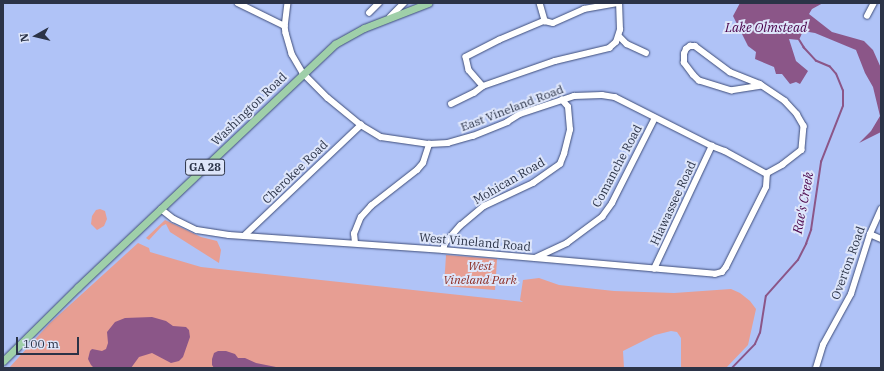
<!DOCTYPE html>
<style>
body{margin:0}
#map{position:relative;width:884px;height:371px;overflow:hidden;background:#b0c3f7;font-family:"IBM Plex Serif",serif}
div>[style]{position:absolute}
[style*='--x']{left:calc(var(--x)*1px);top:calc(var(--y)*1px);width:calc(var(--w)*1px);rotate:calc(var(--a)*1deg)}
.green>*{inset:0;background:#e79e93}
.water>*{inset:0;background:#8b5688}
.stream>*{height:1.5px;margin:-0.75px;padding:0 0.75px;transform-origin:0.75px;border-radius:0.75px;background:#8b5688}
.roads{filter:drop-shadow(0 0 1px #3e4d7a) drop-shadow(0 0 1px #3e4d7a)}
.minor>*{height:5.5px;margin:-2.75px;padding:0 2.75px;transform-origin:2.75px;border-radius:2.75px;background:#fff}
.major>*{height:7px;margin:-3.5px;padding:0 3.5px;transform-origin:3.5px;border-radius:3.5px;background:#9fcfa9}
span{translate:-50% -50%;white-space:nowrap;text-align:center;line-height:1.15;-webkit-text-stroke:4px #dde5fa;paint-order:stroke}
.shield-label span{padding:1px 3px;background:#dde5fa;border:1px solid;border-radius:3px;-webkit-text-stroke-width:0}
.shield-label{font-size:11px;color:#2b3347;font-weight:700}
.street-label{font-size:12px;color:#2b3347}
.park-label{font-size:12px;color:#8c2d25;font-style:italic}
.water-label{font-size:13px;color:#4a0249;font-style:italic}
.frame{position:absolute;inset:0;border:4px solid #2b3347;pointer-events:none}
.north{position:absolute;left:16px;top:16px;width:40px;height:40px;-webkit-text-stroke:3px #dde5fa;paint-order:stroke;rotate:262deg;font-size:11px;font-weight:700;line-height:16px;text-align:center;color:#2b3347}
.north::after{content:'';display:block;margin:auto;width:14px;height:18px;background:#2b3347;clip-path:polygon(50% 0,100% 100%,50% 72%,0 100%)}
.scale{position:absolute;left:16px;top:337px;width:63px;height:18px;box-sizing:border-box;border:2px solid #2b3347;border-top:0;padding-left:5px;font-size:12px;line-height:14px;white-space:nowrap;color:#2b3347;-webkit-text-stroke:3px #dde5fa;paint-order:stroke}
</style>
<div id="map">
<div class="green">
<div style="clip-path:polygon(100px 209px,105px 211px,107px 219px,104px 226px,97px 230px,91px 224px,92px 216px,96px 210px)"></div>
<div style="clip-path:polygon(165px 220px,201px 237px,217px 241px,221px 250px,219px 263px,170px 232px,166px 224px,162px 226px,149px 240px,146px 238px)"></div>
<div style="clip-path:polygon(138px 243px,149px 248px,150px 252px,201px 267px,523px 302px,520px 300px,523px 280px,539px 278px,559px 285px,614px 291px,674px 293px,731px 289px,740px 293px,750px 301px,756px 309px,748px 345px,726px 368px,681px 368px,681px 338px,677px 332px,671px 331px,655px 335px,623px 351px,624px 368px,9px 368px,49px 324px)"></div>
<div style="clip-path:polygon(446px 255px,497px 259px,495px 290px,444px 286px)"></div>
</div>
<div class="water">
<div style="clip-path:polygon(740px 3px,823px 3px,812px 9px,809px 14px,832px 32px,864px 41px,873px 50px,881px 68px,881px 132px,859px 143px,871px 131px,880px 116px,873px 87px,865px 73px,856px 50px,815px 33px,803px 31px,799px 40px,789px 39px,796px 61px,808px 71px,800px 84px,796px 82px,790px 84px,782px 74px,776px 74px,774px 67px,755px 59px,756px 52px,748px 46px,733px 16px)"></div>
<div style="clip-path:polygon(152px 317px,166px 321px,173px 326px,186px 327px,189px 330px,190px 337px,183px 357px,179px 361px,171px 363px,152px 353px,139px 357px,131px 368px,94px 368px,91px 365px,88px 359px,90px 351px,92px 349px,102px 351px,106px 349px,108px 343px,107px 332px,115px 322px,125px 318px)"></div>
<div style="clip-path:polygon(218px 351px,226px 351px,235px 354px,238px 358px,245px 358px,256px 363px,281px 368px,214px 368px,212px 365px,212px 359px,214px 353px)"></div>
</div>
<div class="stream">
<div style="--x:732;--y:368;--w:33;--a:-46"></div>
<div style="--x:755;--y:344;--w:12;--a:-66"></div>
<div style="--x:760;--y:333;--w:37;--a:-81"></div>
<div style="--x:766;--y:296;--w:48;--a:-48.4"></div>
<div style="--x:798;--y:260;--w:18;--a:-63"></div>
<div style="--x:806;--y:244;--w:15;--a:-70"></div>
<div style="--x:811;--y:230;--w:69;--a:-81.6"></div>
<div style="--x:821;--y:162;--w:60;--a:-68.6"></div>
<div style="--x:843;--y:106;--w:15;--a:-90"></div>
<div style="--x:843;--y:91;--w:18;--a:-112"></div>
<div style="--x:836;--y:74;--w:9;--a:-131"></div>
<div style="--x:830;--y:67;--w:15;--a:-157"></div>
<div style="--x:816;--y:61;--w:18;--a:-133"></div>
<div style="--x:804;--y:48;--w:9;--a:-122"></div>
</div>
<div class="roads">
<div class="minor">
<div style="--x:238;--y:3;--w:52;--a:26.1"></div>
<div style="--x:288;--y:3;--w:23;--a:97"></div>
<div style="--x:285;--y:26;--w:7;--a:82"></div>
<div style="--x:286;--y:33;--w:22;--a:74"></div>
<div style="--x:292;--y:54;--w:22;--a:60"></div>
<div style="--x:303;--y:73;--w:35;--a:45"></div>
<div style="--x:328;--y:98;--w:43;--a:39.3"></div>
<div style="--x:361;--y:125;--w:23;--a:31"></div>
<div style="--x:381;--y:137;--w:49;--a:8.3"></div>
<div style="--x:429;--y:144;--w:19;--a:-3"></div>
<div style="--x:448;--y:143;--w:26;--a:-16"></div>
<div style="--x:473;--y:136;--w:37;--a:-22"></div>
<div style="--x:507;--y:122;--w:15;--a:-32"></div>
<div style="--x:520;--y:114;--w:57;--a:-18.4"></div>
<div style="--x:574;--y:96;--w:28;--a:-2"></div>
<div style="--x:602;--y:95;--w:13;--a:9"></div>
<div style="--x:615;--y:97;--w:109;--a:26.8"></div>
<div style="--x:712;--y:146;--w:14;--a:21"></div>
<div style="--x:725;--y:151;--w:48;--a:28.7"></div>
<div style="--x:540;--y:3;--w:19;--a:74"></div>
<div style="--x:545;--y:21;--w:8;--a:14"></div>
<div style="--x:553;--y:23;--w:34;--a:-24"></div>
<div style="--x:584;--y:9;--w:35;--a:-10"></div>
<div style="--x:369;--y:13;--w:14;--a:-45"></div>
<div style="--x:867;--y:16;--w:15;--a:-62"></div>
<div style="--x:390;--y:17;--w:20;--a:-45"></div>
<div style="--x:545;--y:21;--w:49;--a:157.1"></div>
<div style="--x:500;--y:40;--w:38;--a:153"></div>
<div style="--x:466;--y:57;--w:13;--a:77"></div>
<div style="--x:469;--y:70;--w:21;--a:49"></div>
<div style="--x:483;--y:86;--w:76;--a:-19.1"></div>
<div style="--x:555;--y:61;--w:56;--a:-13.5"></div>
<div style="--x:609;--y:48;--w:9;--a:-41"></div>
<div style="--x:616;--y:42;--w:13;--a:-72"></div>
<div style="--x:620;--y:30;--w:27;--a:-92"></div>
<div style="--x:619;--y:36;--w:11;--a:45"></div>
<div style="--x:627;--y:44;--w:21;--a:25"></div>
<div style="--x:762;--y:86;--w:30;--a:171"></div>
<div style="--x:732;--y:91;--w:34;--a:-163"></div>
<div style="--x:699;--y:81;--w:8;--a:-135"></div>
<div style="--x:693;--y:75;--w:15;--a:-127"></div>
<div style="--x:684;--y:63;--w:9;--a:-90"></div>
<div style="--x:684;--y:54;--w:5;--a:-68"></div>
<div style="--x:686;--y:49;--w:5;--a:-37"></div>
<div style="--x:690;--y:46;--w:5;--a:0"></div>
<div style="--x:695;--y:46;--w:44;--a:36.6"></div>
<div style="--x:730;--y:72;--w:32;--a:22"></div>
<div style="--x:760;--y:84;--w:30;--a:34"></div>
<div style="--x:785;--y:101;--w:18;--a:47"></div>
<div style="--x:797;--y:114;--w:14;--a:60"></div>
<div style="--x:804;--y:126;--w:24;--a:95"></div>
<div style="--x:802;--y:150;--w:24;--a:142"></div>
<div style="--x:783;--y:165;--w:18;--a:151"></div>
<div style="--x:451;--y:104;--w:25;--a:-26"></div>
<div style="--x:474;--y:93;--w:11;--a:-38"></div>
<div style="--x:161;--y:209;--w:16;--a:38"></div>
<div style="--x:174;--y:219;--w:25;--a:26"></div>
<div style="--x:197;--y:230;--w:32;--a:9"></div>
<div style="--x:229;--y:235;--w:215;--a:4"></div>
<div style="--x:443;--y:250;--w:273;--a:5"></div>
<div style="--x:715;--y:274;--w:7;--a:-16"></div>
<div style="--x:722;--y:272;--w:6;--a:-51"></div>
<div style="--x:726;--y:267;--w:89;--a:-63.4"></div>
<div style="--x:766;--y:187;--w:13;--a:-86"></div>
<div style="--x:870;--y:234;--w:12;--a:24"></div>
<div style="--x:245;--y:235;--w:160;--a:-43.5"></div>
<div style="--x:355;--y:243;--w:9;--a:-96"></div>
<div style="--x:354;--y:234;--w:18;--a:-68"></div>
<div style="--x:361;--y:217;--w:15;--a:-48"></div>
<div style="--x:371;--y:206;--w:58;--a:-38"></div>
<div style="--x:417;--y:170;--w:9;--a:-49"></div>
<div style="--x:423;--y:163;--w:20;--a:-72"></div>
<div style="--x:443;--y:250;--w:7;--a:-74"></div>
<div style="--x:445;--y:243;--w:23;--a:-49"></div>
<div style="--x:460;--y:226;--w:31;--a:-40"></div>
<div style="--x:484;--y:206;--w:54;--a:-25.1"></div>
<div style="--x:533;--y:183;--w:33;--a:-35"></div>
<div style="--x:560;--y:164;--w:11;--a:-68"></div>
<div style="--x:564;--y:154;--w:25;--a:-76"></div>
<div style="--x:570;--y:130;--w:23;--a:-95"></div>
<div style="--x:568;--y:107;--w:9;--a:-131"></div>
<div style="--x:535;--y:258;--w:35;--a:-25"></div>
<div style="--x:567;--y:243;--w:44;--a:-36.6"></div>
<div style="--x:602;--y:217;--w:17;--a:-54"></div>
<div style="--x:612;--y:203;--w:95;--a:-63.2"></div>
<div style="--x:654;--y:269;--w:136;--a:-64.8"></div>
<div style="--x:816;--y:368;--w:24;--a:-73"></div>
<div style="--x:823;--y:345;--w:58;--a:-61.2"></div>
<div style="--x:851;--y:294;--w:63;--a:-72.4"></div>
<div style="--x:870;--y:234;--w:27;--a:-66"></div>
</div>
<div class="major">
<div style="--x:3;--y:361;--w:105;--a:-44.6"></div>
<div style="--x:78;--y:287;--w:354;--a:-43.4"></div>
<div style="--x:335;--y:44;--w:33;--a:-29"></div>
<div style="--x:364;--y:28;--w:69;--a:-21.3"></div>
</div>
</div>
<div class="shield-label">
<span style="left:205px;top:167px">GA 28</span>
</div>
<div class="street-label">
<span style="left:512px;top:108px;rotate:-21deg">East Vineland Road</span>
<span style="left:249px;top:109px;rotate:-44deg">Washington Road</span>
<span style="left:617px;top:166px;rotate:-62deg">Comanche Road</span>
<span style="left:295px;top:172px;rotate:-44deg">Cherokee Road</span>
<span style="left:509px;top:181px;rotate:-30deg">Mohican Road</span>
<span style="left:673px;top:203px;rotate:-65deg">Hiawassee Road</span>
<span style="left:475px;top:242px;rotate:5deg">West Vineland Road</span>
<span style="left:848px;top:263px;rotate:-70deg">Overton Road</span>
</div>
<div class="park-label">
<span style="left:480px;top:273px">West<br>Vineland Park</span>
</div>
<div class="water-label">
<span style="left:766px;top:28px">Lake Olmstead</span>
<span style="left:804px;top:203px;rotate:-79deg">Rae's Creek</span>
</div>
<div class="frame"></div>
<div class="north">N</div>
<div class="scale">100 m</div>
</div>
